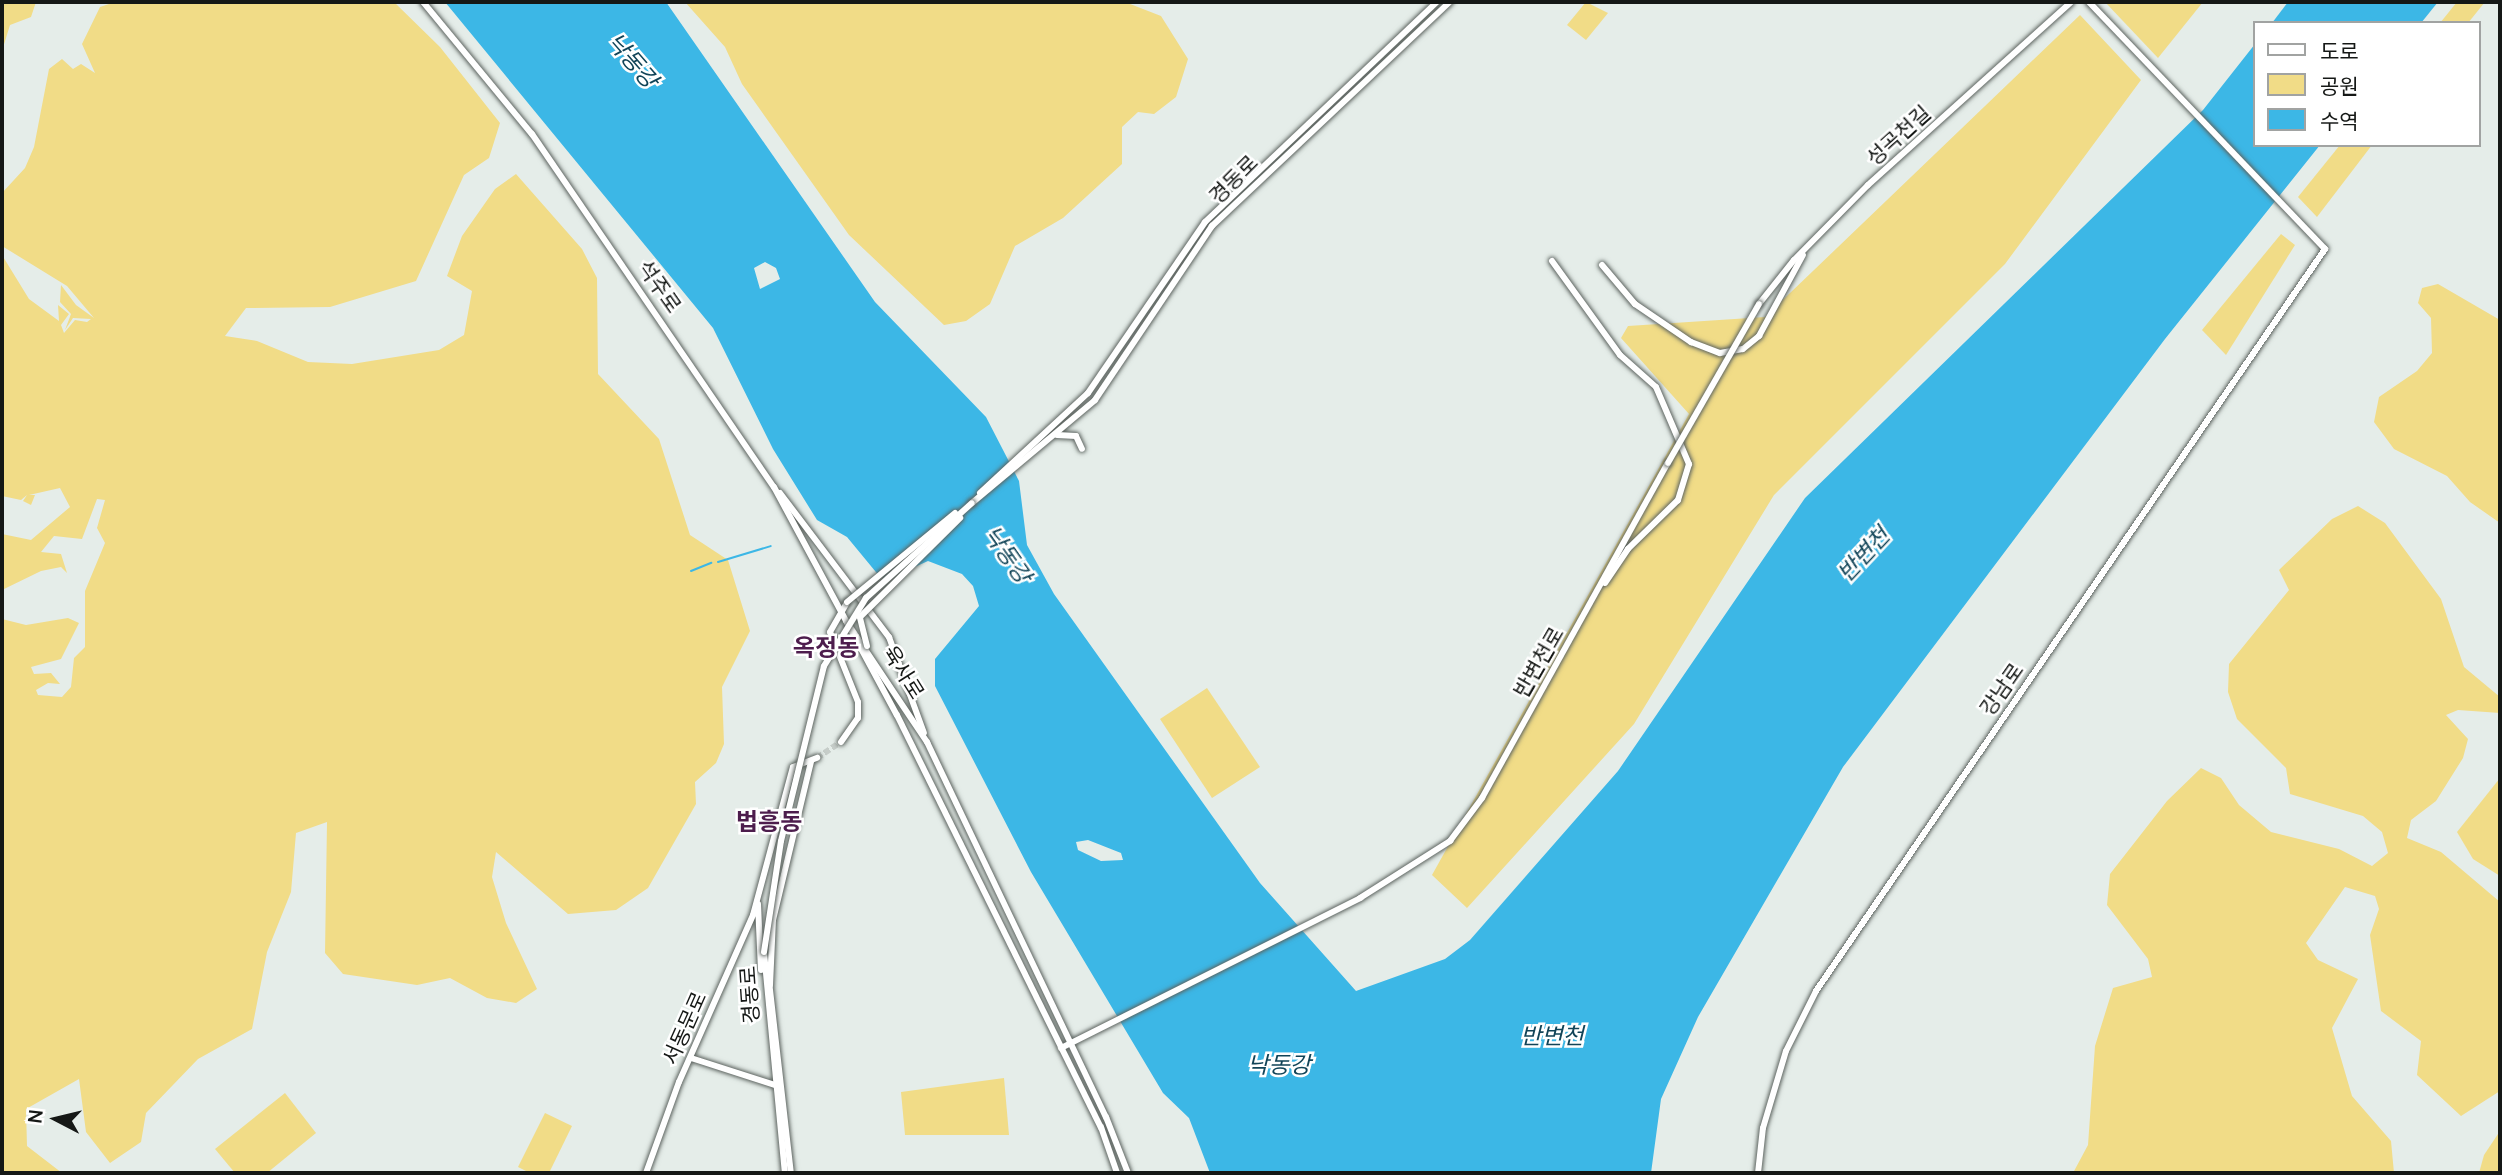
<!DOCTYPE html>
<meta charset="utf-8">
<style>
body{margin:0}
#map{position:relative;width:2502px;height:1175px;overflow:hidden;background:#e5ede9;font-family:Manrope,"Noto Sans KR",sans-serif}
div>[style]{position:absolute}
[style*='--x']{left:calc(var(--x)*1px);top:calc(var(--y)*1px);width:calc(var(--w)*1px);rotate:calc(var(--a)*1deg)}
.green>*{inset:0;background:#f1dc87}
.water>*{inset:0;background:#3cb7e6}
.stream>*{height:2px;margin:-1px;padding:0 1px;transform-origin:1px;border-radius:1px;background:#3cb7e6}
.minor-tunnel>*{height:6px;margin-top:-3px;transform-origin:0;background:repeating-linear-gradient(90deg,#c6cdc9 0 6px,transparent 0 9px)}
.roads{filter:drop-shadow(0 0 2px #5d6460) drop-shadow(0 0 2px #5d6460)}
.minor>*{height:6px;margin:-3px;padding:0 3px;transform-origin:3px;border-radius:3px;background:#fff}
.bridges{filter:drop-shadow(0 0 2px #5d6460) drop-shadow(0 0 2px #5d6460)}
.minor-bridge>*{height:6px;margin:-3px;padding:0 3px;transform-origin:3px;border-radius:3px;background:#fff}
span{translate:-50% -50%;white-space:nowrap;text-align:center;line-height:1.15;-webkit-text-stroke:5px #fff;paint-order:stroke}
.street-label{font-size:21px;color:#151816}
.water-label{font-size:23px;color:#114458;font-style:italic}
.quarter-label{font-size:24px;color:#4d1d4d;font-weight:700}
.frame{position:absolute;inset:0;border:4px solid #151816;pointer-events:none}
.legend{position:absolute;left:2253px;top:21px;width:228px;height:126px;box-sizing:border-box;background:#fff;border:2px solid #a1a3a2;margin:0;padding:9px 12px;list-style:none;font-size:21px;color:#151816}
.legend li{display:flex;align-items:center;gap:14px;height:35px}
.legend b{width:35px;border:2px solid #a1a3a2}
.north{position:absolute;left:21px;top:1084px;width:70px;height:70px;-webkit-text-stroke:5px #fff;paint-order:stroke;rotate:277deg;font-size:19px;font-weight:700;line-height:28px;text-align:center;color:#151816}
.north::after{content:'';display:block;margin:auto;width:24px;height:32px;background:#151816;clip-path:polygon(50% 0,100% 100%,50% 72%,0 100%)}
</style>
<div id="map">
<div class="green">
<div style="clip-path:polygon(2px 2px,36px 2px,31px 17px,10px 25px,2px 51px)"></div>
<div style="clip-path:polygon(115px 2px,394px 2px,440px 47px,500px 123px,489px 158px,464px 175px,416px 281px,330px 307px,246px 308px,225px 336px,257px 341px,308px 362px,352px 364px,439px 350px,464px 335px,472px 291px,447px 276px,462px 236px,495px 189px,516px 174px,582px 249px,597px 278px,598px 374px,659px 439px,690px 535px,728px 560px,750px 631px,722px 687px,724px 744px,716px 763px,695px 782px,696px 804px,648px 888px,616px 910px,568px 914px,496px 852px,492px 877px,506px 923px,537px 989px,516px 1003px,487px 998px,450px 978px,417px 985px,343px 974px,325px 953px,327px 822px,296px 833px,291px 892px,267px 952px,252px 1029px,198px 1059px,146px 1113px,141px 1142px,110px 1163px,86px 1132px,79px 1079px,26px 1109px,27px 1146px,62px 1173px,2px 1173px,2px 619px,26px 625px,68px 618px,79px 623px,61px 659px,31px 667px,34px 674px,51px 673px,60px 684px,48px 683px,36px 690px,38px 695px,62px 697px,71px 687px,74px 658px,85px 647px,85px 591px,105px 543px,97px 528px,105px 500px,97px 499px,82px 539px,54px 536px,41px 552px,61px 554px,67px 573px,61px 567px,41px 571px,2px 590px,2px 534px,31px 540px,70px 507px,60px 488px,29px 495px,35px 495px,31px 505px,23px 501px,27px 495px,21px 500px,2px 496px,2px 255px,29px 299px,59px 321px,58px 305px,69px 314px,61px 325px,64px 333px,75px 320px,87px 322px,91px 319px,73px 318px,65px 330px,71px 314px,60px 302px,61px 285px,76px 305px,94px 318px,67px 286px,2px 246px,2px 193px,25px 168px,34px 147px,49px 69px,62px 59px,73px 69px,81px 64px,95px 73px,82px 44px,100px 7px)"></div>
<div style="clip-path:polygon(685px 2px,1125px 2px,1161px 16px,1188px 59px,1176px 97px,1154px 114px,1138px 112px,1122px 127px,1122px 164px,1063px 218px,1015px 246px,990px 304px,966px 321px,944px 325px,849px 235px,742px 84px,725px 47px)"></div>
<div style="clip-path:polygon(1586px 2px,1608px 13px,1586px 40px,1567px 25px)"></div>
<div style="clip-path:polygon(2105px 2px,2203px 2px,2158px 58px)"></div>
<div style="clip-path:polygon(2457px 2px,2485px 2px,2468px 23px,2440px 23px)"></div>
<div style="clip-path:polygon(2080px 15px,2141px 80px,2005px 264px,1774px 495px,1634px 724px,1467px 908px,1432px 875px,1689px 414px,1621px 338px,1628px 326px,1765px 317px)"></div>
<div style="clip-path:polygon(2340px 145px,2372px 145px,2317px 217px,2298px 197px)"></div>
<div style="clip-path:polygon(2281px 234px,2295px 245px,2226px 355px,2202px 330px)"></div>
<div style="clip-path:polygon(2438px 284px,2500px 320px,2500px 523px,2470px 502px,2447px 476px,2394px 449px,2374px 422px,2379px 397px,2417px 371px,2432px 353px,2431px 318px,2418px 303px,2422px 288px)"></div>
<div style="clip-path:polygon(2358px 506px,2385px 523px,2441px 599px,2464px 667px,2500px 697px,2500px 713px,2458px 710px,2446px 715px,2468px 739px,2463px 758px,2436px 801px,2411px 820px,2407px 838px,2441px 852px,2500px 902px,2500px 1091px,2461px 1116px,2417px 1075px,2421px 1041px,2381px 1011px,2370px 935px,2379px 909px,2375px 896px,2345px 887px,2306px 943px,2318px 960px,2358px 979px,2332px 1028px,2352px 1096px,2391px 1141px,2394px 1173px,2073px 1173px,2088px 1145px,2095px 1046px,2113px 988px,2152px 977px,2148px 959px,2107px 905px,2110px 874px,2167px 801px,2201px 768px,2221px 778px,2239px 805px,2271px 832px,2339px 849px,2372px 866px,2388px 853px,2382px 832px,2363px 816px,2290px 794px,2286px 768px,2237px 719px,2228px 692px,2229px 664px,2289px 590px,2279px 570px,2332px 519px)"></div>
<div style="clip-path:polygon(1207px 688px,1260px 767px,1212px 798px,1160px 719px)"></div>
<div style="clip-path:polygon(2500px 778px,2500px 876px,2473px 859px,2457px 832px)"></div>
<div style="clip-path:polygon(1004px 1078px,1009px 1135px,905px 1135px,901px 1092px)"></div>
<div style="clip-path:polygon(285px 1093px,316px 1133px,267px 1173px,235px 1173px,215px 1149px)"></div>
<div style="clip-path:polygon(545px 1113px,572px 1126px,549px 1173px,530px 1173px,518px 1167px)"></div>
<div style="clip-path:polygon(2500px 1131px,2500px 1173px,2479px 1173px,2484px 1155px)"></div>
</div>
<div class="water">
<div style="clip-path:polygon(evenodd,445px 2px,666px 2px,875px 302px,986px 417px,1019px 481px,1027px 545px,1054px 594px,1260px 883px,1356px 991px,1445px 959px,1470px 940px,1618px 771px,1805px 498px,2203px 110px,2255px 44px,2255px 145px,2320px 145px,2165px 339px,1843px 767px,1698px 1017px,1661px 1099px,1651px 1173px,1210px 1173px,1189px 1118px,1163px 1093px,1031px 872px,935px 686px,935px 659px,979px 606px,973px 586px,962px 574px,928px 561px,888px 579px,880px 577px,847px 537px,817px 520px,773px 449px,713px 328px,445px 2px,765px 262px,776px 268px,780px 279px,760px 289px,754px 268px,765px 262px,445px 2px,1088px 840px,1121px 853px,1123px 860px,1101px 861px,1078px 850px,1076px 842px,1088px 840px)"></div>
<div style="clip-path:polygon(2288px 2px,2438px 2px,2421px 23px,2272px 23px)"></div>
</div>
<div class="stream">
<div style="--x:718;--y:562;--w:55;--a:-16.8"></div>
<div style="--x:691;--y:571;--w:22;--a:-22"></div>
</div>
<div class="minor-tunnel">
<div style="--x:817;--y:758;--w:29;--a:-34"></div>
</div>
<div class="roads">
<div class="minor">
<div style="--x:423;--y:2;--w:171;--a:50.5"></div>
<div style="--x:532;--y:134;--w:428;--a:55.6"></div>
<div style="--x:774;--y:487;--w:259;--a:61.7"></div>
<div style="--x:897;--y:715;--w:460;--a:63.7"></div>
<div style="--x:1101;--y:1127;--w:49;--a:70.8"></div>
<div style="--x:1552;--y:261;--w:116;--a:54.1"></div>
<div style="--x:1620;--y:355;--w:48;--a:41.6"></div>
<div style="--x:1656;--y:387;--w:84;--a:66.8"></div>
<div style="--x:1689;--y:464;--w:38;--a:107"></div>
<div style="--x:1678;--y:500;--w:70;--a:135.6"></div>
<div style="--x:1628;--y:549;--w:41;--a:124.1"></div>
<div style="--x:1602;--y:265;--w:51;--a:49.8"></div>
<div style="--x:1635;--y:304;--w:68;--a:34.2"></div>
<div style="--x:1691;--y:342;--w:31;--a:21"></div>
<div style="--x:1720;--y:353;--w:23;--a:-10"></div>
<div style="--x:1743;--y:349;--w:21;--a:-39"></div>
<div style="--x:1759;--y:336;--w:92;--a:-61.5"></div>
<div style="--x:1759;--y:304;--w:56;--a:-51.5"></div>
<div style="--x:1794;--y:260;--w:105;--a:-45.4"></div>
<div style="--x:1868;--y:185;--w:273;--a:-42"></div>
<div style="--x:1057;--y:435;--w:19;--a:3"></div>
<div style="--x:1076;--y:436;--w:14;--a:65"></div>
<div style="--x:780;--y:493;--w:181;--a:52.9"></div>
<div style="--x:889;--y:637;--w:102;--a:70"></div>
<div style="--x:980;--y:493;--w:147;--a:-42.8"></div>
<div style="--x:1088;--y:393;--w:207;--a:-55.6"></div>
<div style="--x:1205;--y:222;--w:320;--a:-43.5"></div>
<div style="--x:972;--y:503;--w:160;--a:-39.9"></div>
<div style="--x:1095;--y:400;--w:210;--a:-56.1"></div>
<div style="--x:1212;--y:226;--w:327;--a:-43.3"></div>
<div style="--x:846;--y:621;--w:146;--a:56.2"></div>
<div style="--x:927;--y:742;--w:416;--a:64.5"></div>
<div style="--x:1106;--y:1117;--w:60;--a:68.6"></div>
<div style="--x:841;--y:742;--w:29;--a:-55"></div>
<div style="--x:858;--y:718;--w:16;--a:-90"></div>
<div style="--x:858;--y:702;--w:75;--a:-111.8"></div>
<div style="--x:830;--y:632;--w:34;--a:-60"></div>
<div style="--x:758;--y:904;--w:66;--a:87.4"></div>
<div style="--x:764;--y:952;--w:222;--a:84.6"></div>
<div style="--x:769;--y:981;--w:193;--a:83.5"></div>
<div style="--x:770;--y:985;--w:65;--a:-87.4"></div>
<div style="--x:773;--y:920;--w:163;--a:-76.5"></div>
<div style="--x:1061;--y:1048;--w:335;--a:-26.6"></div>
<div style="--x:1360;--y:898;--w:107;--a:-32.3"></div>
<div style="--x:1450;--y:841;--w:54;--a:-53.3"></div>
<div style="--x:1482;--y:798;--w:383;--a:-61"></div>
<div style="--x:691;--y:1058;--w:91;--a:17.8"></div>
<div style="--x:646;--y:1173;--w:97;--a:-70.1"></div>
<div style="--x:679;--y:1082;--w:183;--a:-66.1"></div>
<div style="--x:753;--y:915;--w:153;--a:-74.9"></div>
<div style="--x:793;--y:767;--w:26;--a:-21"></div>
<div style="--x:1758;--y:1173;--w:45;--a:-83.7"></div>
<div style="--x:1763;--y:1128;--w:80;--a:-73.4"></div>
<div style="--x:1786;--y:1051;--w:67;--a:-63.4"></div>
<div style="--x:1816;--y:991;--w:900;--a:-55.55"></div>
<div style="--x:2325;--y:249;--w:342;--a:-133.7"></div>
</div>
</div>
<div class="bridges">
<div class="minor-bridge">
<div style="--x:1668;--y:463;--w:183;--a:-60.2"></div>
<div style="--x:847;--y:602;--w:140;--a:-39.5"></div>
<div style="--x:867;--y:646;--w:30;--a:-104"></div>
<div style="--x:860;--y:617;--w:141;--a:-44.7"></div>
<div style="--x:764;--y:952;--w:112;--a:-81.3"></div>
<div style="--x:781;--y:841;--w:180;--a:-76.2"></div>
<div style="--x:824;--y:666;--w:80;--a:-58.3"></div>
<div style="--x:866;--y:598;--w:142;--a:-41.9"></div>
</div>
</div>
<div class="street-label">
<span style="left:1898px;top:135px;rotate:-42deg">성곡천길</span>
<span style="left:1233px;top:179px;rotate:-45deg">경동로</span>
<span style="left:660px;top:286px;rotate:55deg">석주로</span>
<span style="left:1538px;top:662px;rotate:-60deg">반변천로</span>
<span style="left:904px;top:672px;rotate:58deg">육사로</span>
<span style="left:2001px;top:689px;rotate:-55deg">강남로</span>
<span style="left:749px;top:995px;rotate:-94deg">경동로</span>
<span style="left:684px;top:1028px;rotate:-66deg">서동문로</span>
</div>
<div class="water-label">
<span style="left:633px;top:60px;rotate:49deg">낙동강</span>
<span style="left:1008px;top:554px;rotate:55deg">낙동강</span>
<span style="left:1863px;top:554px;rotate:-47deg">반변천</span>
<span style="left:1552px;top:1035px">반변천</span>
<span style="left:1279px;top:1064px">낙동강</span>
</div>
<div class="quarter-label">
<span style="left:826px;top:647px">옥정동</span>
<span style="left:769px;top:821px">법흥동</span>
</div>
<div class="frame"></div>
<ul class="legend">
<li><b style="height:9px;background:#fff"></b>도로</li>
<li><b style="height:19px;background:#f1dc87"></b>공원</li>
<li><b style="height:19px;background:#3cb7e6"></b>수역</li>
</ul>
<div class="north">N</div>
</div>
